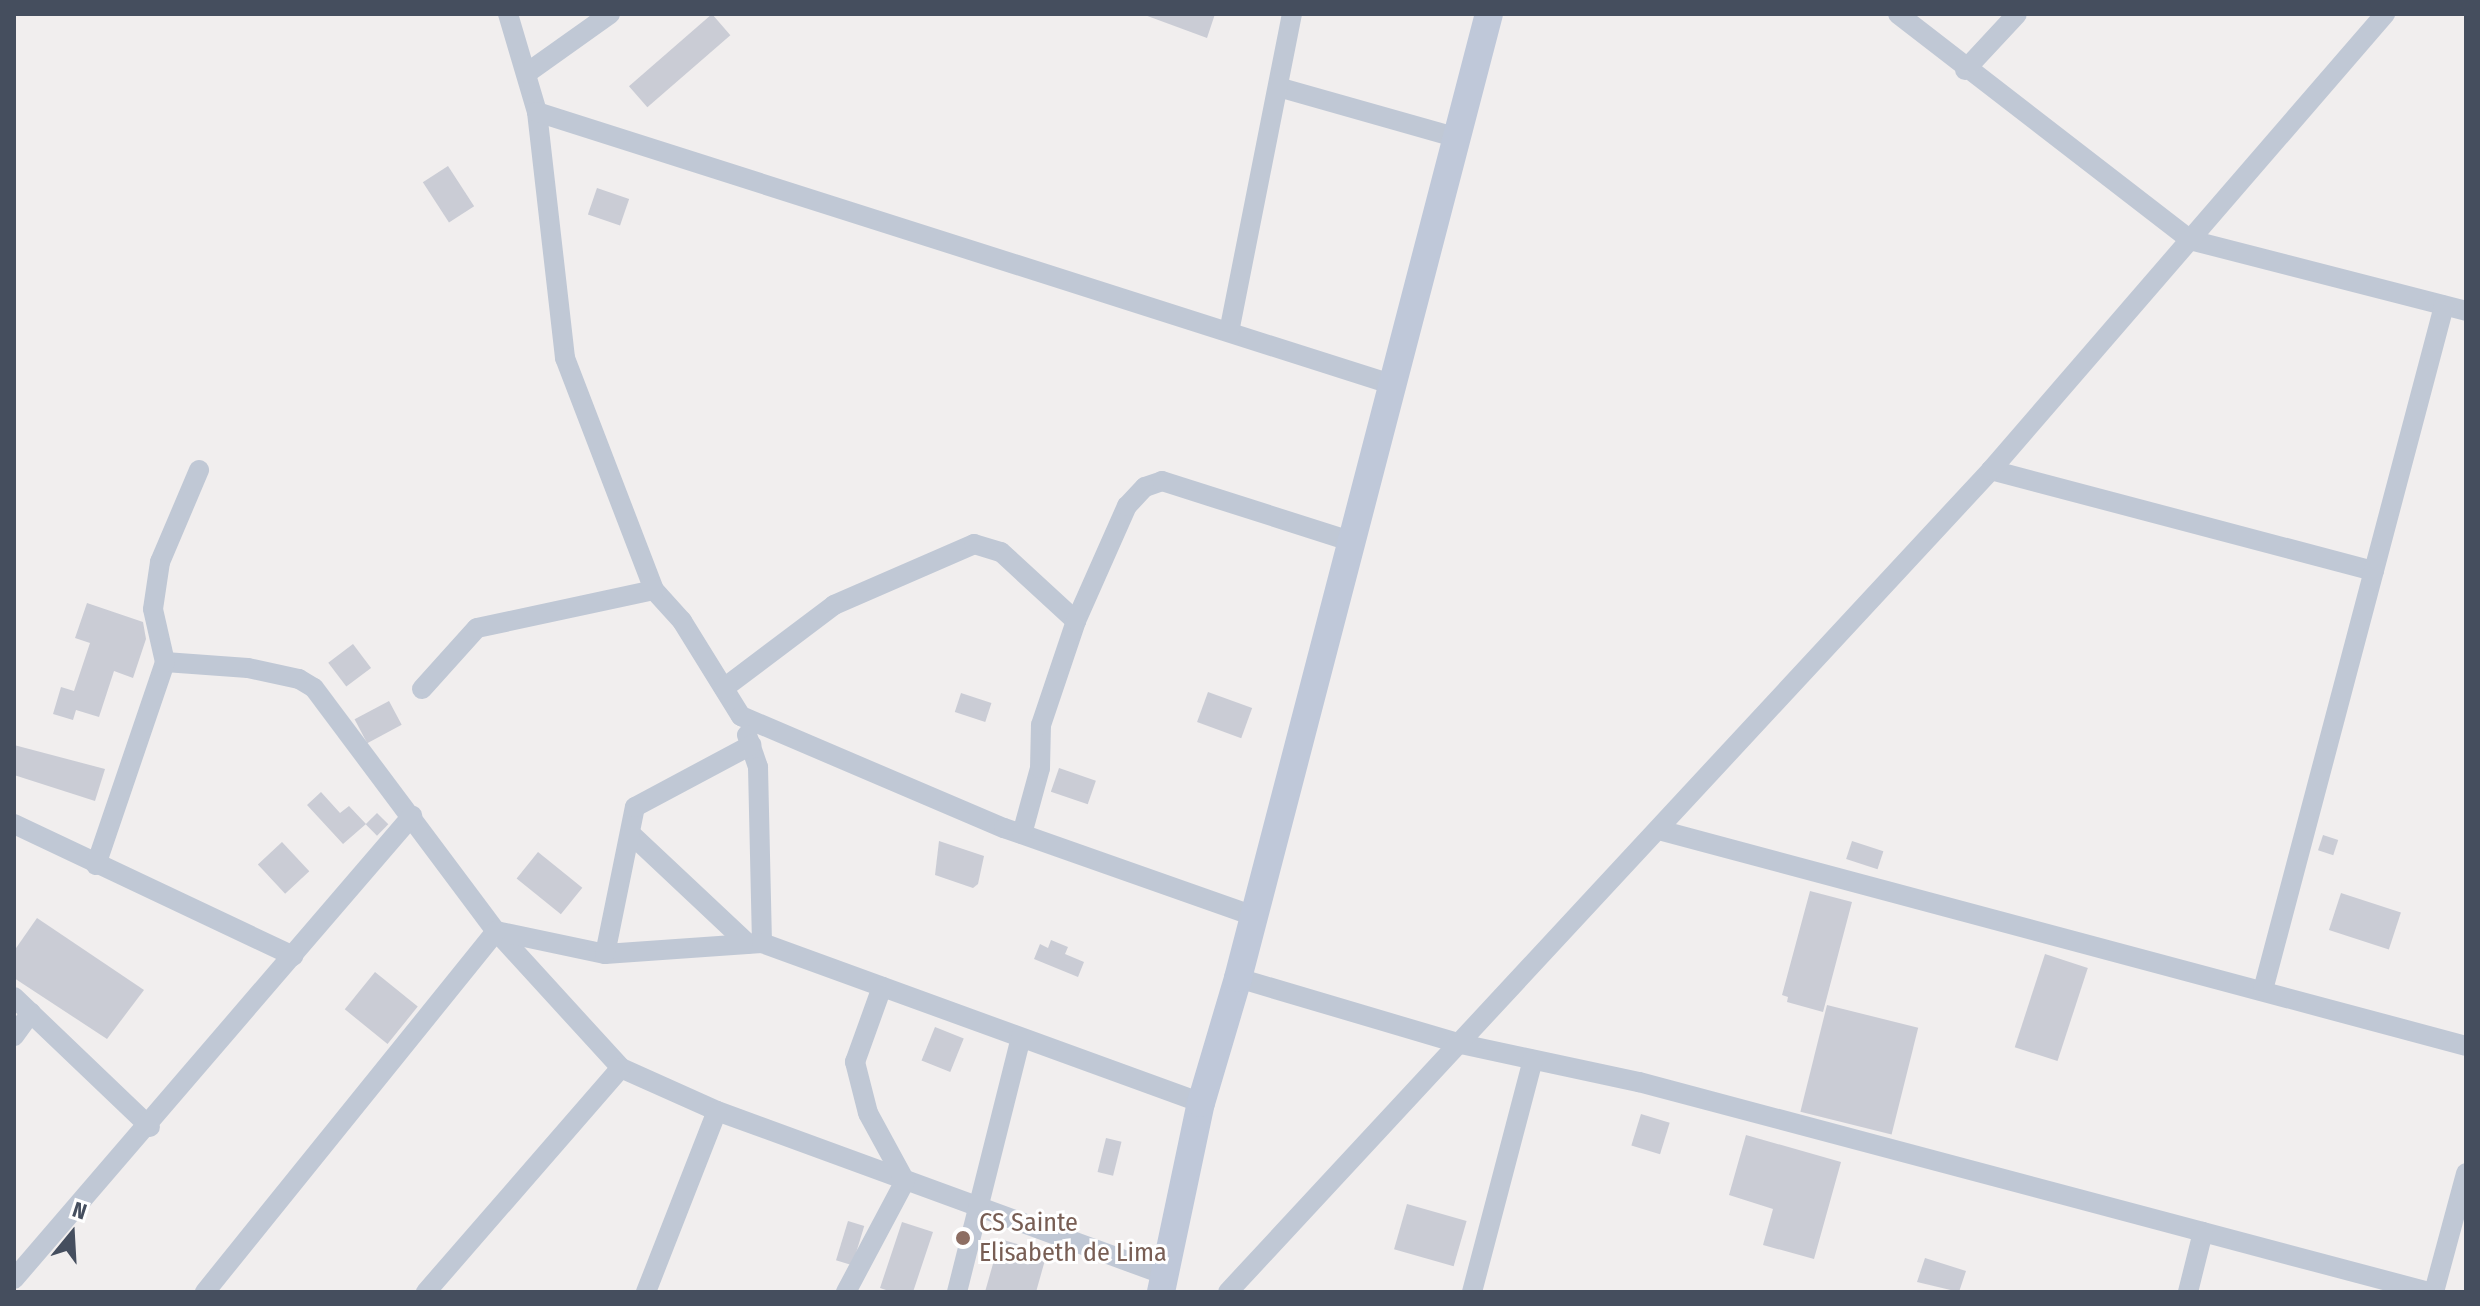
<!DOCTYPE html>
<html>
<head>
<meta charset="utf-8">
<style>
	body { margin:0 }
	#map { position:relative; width:2480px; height:1306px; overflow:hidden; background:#f1eeee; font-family:"Fira Sans Condensed",sans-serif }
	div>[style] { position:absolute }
	.building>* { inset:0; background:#caccd5; transform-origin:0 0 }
	.street>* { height:20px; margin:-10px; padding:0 10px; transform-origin:10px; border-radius:10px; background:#c0c8d5 }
	.secondary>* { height:28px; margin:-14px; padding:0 14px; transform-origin:14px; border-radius:14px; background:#bfc8d9 }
	.dots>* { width:22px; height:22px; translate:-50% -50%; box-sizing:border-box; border:4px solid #fff; border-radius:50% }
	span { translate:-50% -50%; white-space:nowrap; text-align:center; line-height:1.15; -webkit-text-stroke:6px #fff; paint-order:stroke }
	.education-label { font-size:26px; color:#785e54 }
	.left { translate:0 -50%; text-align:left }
	.frame { position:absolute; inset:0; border:16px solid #454e5e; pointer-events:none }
	.north { position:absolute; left:32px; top:1194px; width:80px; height:80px; -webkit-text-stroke:6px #fff; paint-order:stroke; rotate:18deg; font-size:22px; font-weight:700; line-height:32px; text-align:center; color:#454e5e }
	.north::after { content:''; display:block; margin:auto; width:28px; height:36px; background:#454e5e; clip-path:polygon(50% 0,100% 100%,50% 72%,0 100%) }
</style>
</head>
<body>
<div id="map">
	<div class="building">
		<div style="left:712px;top:14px;width:28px;height:110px;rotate:49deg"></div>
		<div style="clip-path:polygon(1142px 14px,1215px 14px,1207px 38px)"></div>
		<div style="left:448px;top:166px;width:48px;height:30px;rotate:57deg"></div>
		<div style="left:597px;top:188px;width:34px;height:28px;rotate:19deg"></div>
		<div style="clip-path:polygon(87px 603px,143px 622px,146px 639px,133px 678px,114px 671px,99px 717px,76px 710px,73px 720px,53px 714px,61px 687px,74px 691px,90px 643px,75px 638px)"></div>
		<div style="left:353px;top:644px;width:30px;height:31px;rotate:53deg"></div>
		<div style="left:1208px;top:692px;width:47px;height:32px;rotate:20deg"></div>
		<div style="left:961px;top:693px;width:32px;height:20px;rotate:18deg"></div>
		<div style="left:389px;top:701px;width:27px;height:39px;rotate:62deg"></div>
		<div style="clip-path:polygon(14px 745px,105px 769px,95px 801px,14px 775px)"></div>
		<div style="left:1059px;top:768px;width:39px;height:25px;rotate:19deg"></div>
		<div style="clip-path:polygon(321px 792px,340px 813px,349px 806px,366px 824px,343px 844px,307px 805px)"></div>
		<div style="left:377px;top:813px;width:16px;height:16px;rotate:45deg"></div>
		<div style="left:2323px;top:835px;width:16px;height:16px;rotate:18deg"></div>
		<div style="clip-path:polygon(939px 841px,984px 856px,978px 884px,973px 888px,935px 875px)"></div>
		<div style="left:1852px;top:841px;width:33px;height:19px;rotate:18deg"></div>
		<div style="left:282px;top:842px;width:40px;height:33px;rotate:47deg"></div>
		<div style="left:538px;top:852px;width:57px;height:34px;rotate:39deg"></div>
		<div style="clip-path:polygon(1810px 891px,1852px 902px,1823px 1012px,1787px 1002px,1788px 997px,1782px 995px)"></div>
		<div style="left:2341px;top:893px;width:63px;height:39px;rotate:18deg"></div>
		<div style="clip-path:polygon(37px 918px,144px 990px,107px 1039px,14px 978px,14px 951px)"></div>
		<div style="clip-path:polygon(1051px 940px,1068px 947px,1065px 954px,1084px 962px,1078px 977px,1034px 959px,1040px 944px,1048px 948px)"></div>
		<div style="left:2045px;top:954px;width:45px;height:98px;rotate:18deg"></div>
		<div style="left:375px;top:972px;width:55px;height:48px;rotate:39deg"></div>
		<div style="left:1827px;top:1005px;width:94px;height:110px;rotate:14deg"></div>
		<div style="left:935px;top:1027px;width:31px;height:36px;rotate:22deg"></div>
		<div style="left:1641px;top:1114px;width:30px;height:33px;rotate:17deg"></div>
		<div style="clip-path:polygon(1746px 1135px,1841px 1162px,1814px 1259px,1763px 1245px,1773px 1209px,1729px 1195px)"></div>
		<div style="left:1106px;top:1138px;width:16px;height:35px;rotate:14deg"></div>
		<div style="left:1407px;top:1204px;width:62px;height:47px;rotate:16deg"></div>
		<div style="left:848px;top:1221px;width:17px;height:41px;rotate:17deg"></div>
		<div style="clip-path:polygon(902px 1222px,933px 1232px,913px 1292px,892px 1292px,880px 1288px)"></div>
		<div style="clip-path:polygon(1000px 1239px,1047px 1253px,1036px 1292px,985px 1292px)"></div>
		<div style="clip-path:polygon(1925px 1258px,1966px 1271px,1959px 1292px,1917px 1282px)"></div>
	</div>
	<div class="street">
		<div style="left:508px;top:14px;width:102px;rotate:73.5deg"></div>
		<div style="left:537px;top:112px;width:248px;rotate:83.5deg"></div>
		<div style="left:565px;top:358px;width:248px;rotate:69deg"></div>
		<div style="left:654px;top:590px;width:42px;rotate:47.9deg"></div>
		<div style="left:682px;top:621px;width:112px;rotate:58.2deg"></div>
		<div style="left:741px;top:716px;width:286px;rotate:23.1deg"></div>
		<div style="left:1004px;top:828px;width:265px;rotate:19.4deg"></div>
		<div style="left:1898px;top:14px;width:369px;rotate:37.7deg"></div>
		<div style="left:2190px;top:240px;width:285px;rotate:14.4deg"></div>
		<div style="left:1965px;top:70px;width:76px;rotate:-47.1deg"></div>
		<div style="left:527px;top:73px;width:102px;rotate:-35.4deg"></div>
		<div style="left:1278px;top:87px;width:184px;rotate:15.8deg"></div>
		<div style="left:537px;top:112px;width:899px;rotate:17.67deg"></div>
		<div style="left:1229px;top:332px;width:324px;rotate:-78.8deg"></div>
		<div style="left:1991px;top:470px;width:396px;rotate:14.8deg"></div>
		<div style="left:165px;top:662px;width:83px;rotate:4.1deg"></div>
		<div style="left:248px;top:668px;width:52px;rotate:12.2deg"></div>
		<div style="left:299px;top:679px;width:17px;rotate:31deg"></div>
		<div style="left:314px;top:688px;width:304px;rotate:53.2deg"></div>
		<div style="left:496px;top:931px;width:185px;rotate:47.6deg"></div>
		<div style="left:621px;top:1068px;width:105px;rotate:24.1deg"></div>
		<div style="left:717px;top:1111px;width:477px;rotate:20.1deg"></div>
		<div style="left:724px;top:688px;width:138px;rotate:-37deg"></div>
		<div style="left:834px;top:605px;width:153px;rotate:-23.5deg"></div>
		<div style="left:974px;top:544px;width:28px;rotate:17deg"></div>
		<div style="left:1001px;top:552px;width:102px;rotate:42.6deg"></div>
		<div style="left:422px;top:689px;width:82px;rotate:-48deg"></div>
		<div style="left:477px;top:628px;width:181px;rotate:-12.1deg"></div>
		<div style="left:747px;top:735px;width:34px;rotate:71deg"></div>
		<div style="left:758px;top:767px;width:176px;rotate:88.7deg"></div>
		<div style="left:14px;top:824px;width:309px;rotate:25.3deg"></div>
		<div style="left:1659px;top:830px;width:835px;rotate:14.98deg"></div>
		<div style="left:1022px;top:834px;width:68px;rotate:-74.7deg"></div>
		<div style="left:1040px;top:768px;width:43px;rotate:-88.7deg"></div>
		<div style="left:1041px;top:725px;width:110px;rotate:-71.4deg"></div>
		<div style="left:1076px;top:621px;width:126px;rotate:-66.1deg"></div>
		<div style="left:1127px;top:506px;width:26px;rotate:-47deg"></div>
		<div style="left:1145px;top:487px;width:18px;rotate:-19deg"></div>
		<div style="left:1162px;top:481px;width:201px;rotate:17.7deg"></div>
		<div style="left:632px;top:835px;width:159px;rotate:43.2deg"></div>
		<div style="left:96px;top:865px;width:214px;rotate:-71.2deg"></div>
		<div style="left:165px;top:662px;width:54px;rotate:-102.8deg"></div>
		<div style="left:153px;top:609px;width:48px;rotate:-81.5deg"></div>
		<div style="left:160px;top:562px;width:100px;rotate:-67deg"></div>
		<div style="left:496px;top:931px;width:111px;rotate:11.9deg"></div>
		<div style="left:605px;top:954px;width:157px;rotate:-4deg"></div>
		<div style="left:762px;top:943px;width:467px;rotate:20deg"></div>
		<div style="left:605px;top:954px;width:150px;rotate:-78.5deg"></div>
		<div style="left:635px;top:807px;width:132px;rotate:-28.1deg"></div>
		<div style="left:1238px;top:978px;width:233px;rotate:16.5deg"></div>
		<div style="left:1461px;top:1044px;width:182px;rotate:12.1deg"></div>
		<div style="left:1639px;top:1082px;width:817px;rotate:14.89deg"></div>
		<div style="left:2263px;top:990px;width:708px;rotate:-75.18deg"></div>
		<div style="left:14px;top:997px;width:188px;rotate:43.7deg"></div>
		<div style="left:14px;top:1036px;width:29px;rotate:-54deg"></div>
		<div style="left:14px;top:1279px;width:611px;rotate:-49.32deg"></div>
		<div style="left:205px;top:1292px;width:464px;rotate:-51.1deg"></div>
		<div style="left:426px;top:1292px;width:297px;rotate:-49deg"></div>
		<div style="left:646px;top:1292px;width:194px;rotate:-68.6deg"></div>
		<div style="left:846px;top:1292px;width:126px;rotate:-62deg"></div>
		<div style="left:905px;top:1181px;width:77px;rotate:-118.6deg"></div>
		<div style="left:868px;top:1113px;width:53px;rotate:-104.3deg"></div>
		<div style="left:855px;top:1062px;width:80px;rotate:-70.2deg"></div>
		<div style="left:957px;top:1292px;width:262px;rotate:-75.9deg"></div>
		<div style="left:1228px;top:1292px;width:1122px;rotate:-47.13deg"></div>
		<div style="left:1991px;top:470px;width:603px;rotate:-49.17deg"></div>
		<div style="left:1472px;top:1292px;width:240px;rotate:-75.3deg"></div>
		<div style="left:2188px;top:1292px;width:62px;rotate:-76deg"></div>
		<div style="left:2434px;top:1292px;width:123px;rotate:-74.9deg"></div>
	</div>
	<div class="secondary">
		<div style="left:1161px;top:1292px;width:193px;rotate:-78.1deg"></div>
		<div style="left:1201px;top:1103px;width:130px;rotate:-73.5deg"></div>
		<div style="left:1238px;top:978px;width:996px;rotate:-75.41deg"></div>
	</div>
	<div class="dots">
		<div style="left:963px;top:1238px;background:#8d6e63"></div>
	</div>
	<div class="education-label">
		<span class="left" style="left:979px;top:1238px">CS Sainte<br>Elisabeth de Lima</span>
	</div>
	<div class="frame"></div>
	<div class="north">N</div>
</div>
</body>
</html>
